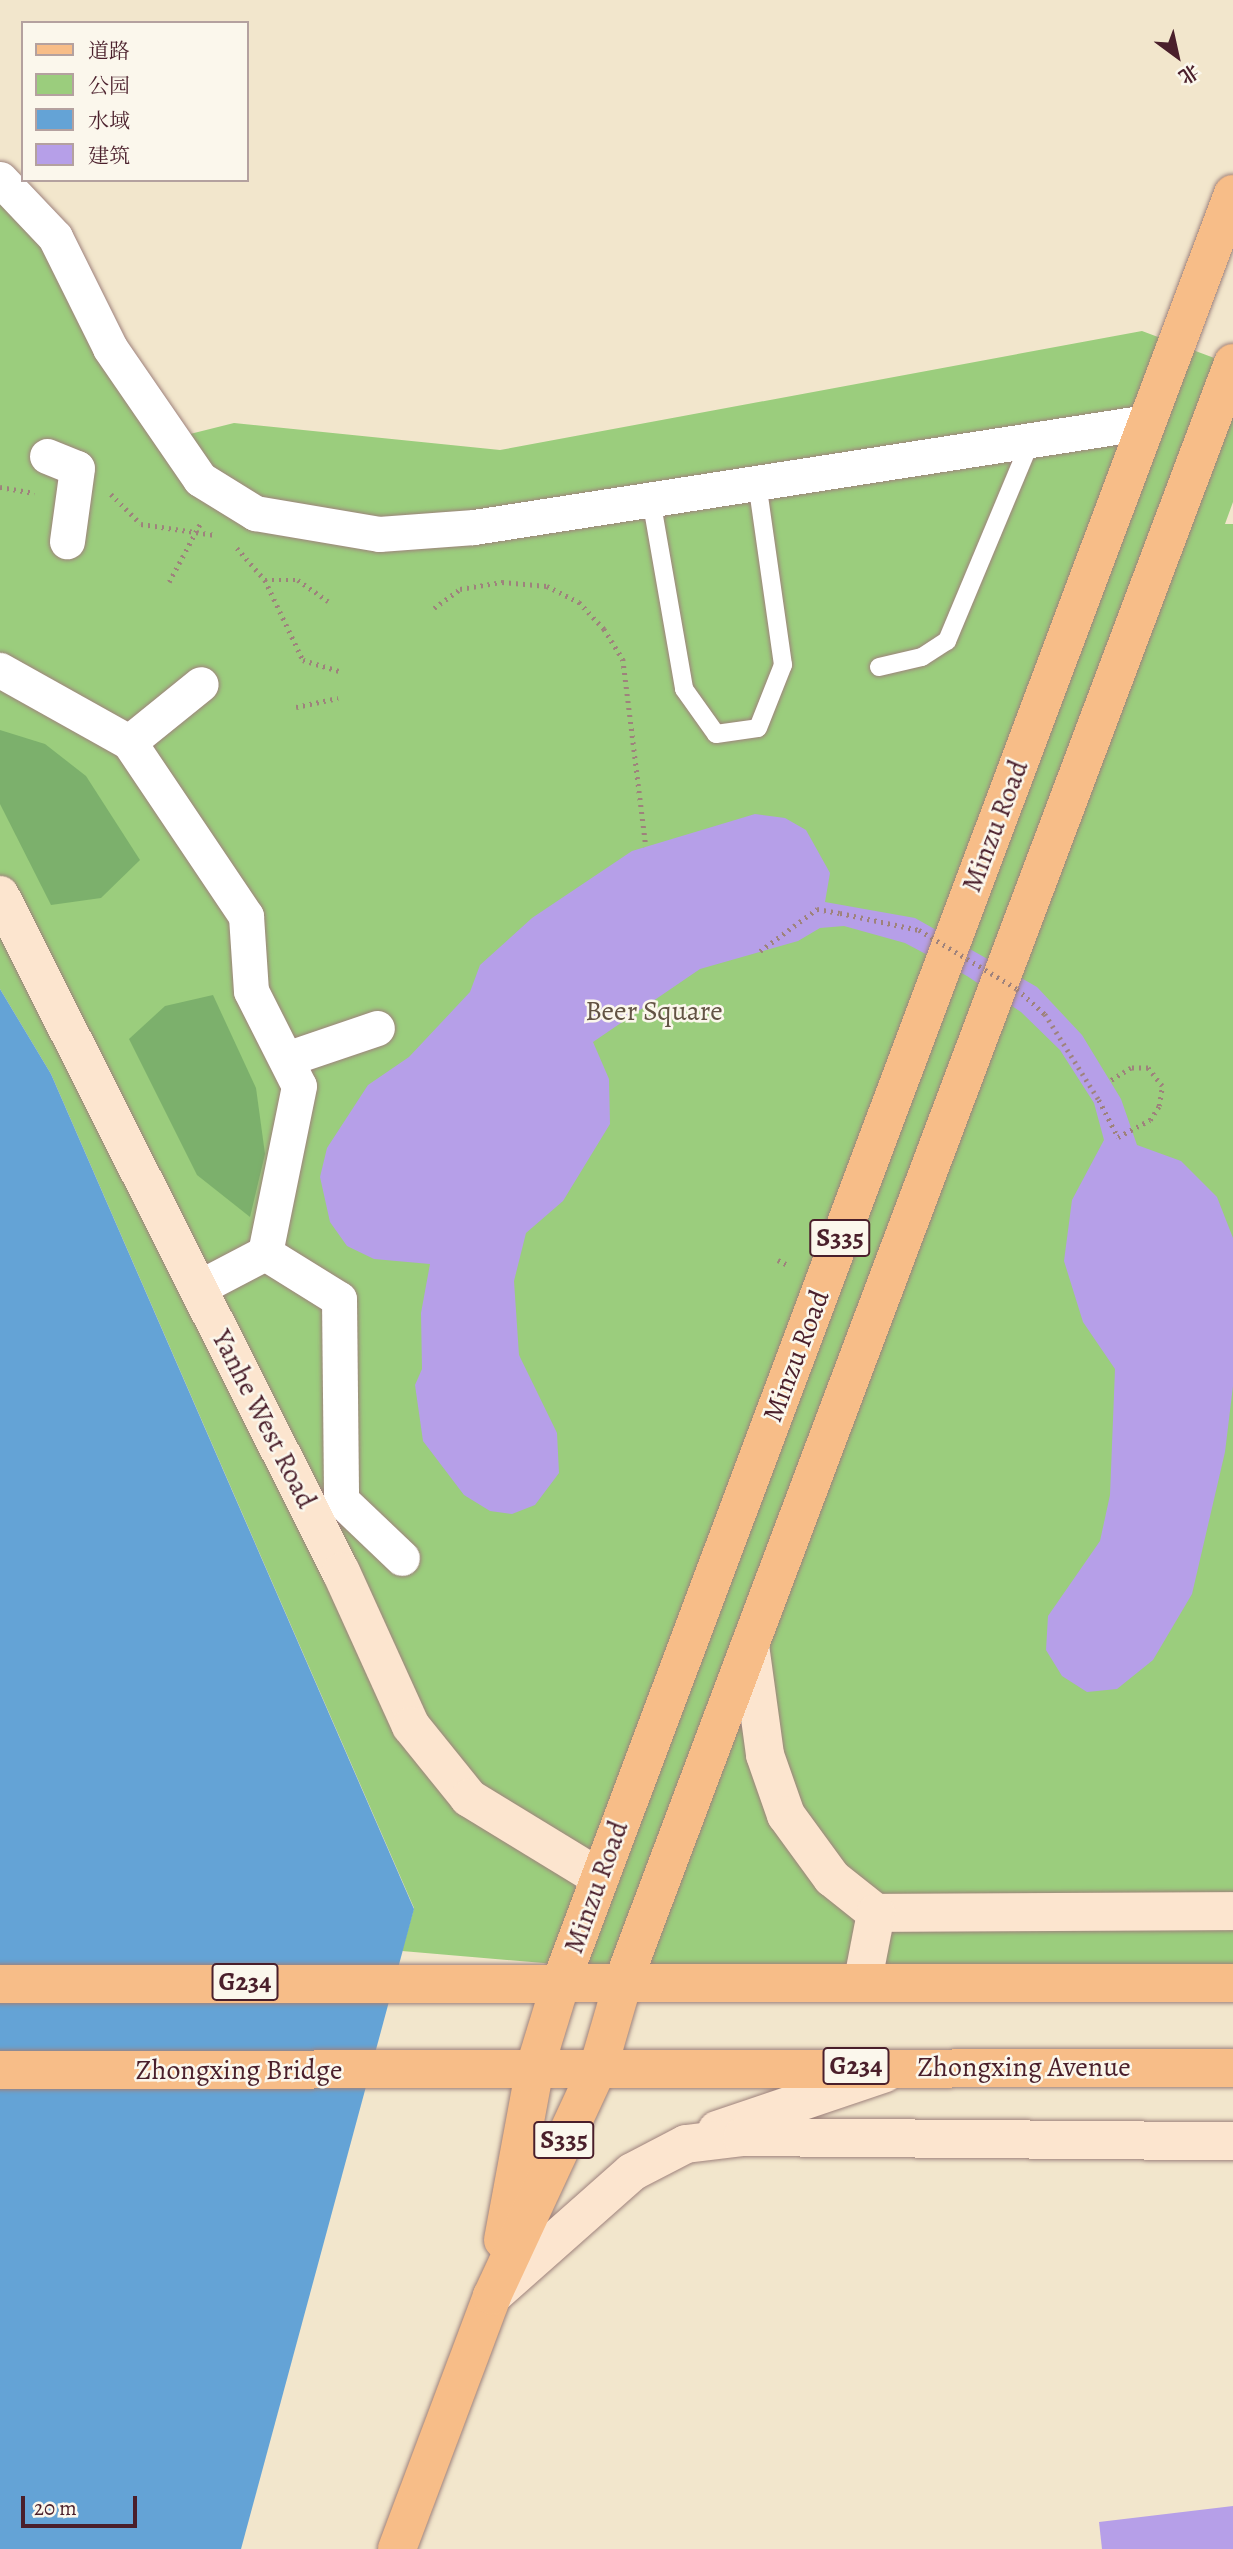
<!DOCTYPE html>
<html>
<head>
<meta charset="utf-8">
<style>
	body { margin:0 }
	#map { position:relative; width:1233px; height:2549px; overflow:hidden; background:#f2e6cc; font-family:Alegreya,"Noto Serif SC",serif }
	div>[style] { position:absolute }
	.green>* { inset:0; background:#9bcd7d }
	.forest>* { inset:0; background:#7cb06c }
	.water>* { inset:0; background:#64a3d6 }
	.building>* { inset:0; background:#b69fe8 }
	.path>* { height:4.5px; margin-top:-2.25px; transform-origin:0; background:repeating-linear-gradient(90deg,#9e827c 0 2px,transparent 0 7px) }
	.roads { filter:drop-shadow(0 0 2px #9e827c) drop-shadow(0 0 2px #9e827c) }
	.lane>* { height:18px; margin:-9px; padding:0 9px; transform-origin:9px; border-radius:9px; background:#fff }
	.street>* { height:35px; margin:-17.5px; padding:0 17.5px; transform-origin:17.5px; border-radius:17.5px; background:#fff }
	.secondary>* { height:38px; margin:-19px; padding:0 19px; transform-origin:19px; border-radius:19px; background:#fce5cf }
	.primary>* { height:38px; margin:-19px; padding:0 19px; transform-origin:19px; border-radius:19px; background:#f7bd88 }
	.highway>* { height:38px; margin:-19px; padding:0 19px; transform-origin:19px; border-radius:19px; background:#f7bd88 }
	.path-bridge>* { height:4.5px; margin-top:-2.25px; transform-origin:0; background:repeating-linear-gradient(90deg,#9e827c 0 2px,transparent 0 7px) }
	span { translate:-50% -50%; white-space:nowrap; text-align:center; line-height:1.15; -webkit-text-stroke:5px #fbf7ec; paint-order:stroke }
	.shield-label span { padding:2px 5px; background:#fbf7ec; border:2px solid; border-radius:5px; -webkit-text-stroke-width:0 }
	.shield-label { font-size:26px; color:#4a1f2b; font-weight:700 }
	.street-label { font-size:28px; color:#4a1f2b }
	.park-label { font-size:28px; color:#625344 }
	.legend { position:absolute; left:21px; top:21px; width:228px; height:161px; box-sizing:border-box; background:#fbf7ec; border:2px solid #b4a19f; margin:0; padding:9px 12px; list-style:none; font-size:21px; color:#4a1f2b }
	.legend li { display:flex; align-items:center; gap:14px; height:35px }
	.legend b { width:35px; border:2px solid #b4a19f }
	.north { position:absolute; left:1142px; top:21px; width:70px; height:70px; -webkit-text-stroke:5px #fbf7ec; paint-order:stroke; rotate:147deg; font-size:19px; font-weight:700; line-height:28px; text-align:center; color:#4a1f2b }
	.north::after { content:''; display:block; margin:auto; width:24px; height:32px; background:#4a1f2b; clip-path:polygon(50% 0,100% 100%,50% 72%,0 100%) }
	.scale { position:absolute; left:21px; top:2496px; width:116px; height:32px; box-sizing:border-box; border:4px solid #4a1f2b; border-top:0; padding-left:9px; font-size:21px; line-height:24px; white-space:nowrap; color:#4a1f2b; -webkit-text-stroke:5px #fbf7ec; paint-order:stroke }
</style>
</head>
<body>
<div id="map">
	<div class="green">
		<div style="clip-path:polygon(0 179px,182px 436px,234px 423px,500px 450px,1142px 331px,1233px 365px,1233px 502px,1225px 524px,1233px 524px,1233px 1983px,744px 1980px,402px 1951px,414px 1908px,51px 1074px,0 989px)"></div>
	</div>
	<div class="forest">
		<div style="clip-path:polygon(0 730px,45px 744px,86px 776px,140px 860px,101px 898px,51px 905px,0 804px)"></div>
		<div style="clip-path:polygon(213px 995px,256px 1088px,265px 1154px,250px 1217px,197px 1175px,129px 1039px,165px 1006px)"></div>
	</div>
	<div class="water">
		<div style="clip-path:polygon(0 989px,51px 1074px,414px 1909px,241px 2549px,0 2549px)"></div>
	</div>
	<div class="building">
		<div style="clip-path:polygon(755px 814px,785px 818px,806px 830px,830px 873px,825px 902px,915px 918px,1037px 987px,1082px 1035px,1121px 1099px,1137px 1145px,1181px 1161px,1217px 1197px,1233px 1238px,1233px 1386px,1225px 1452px,1192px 1594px,1153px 1660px,1117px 1689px,1087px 1692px,1062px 1676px,1046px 1650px,1048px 1616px,1100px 1541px,1110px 1495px,1115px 1369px,1083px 1322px,1064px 1261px,1072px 1200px,1104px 1140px,1094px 1103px,1060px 1050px,1021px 1012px,967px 976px,905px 943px,844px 926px,820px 928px,798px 941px,700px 969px,593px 1042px,609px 1079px,610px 1124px,563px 1201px,526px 1233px,514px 1281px,519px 1355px,557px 1433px,559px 1473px,535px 1505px,512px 1514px,490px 1511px,464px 1495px,423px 1441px,415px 1385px,422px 1369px,421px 1313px,430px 1264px,374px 1259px,347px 1246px,330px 1222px,320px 1177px,327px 1148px,368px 1085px,409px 1057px,470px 992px,480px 965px,532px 918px,632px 851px)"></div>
		<div style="clip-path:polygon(1233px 2506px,1233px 2549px,1102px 2549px,1099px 2522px)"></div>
	</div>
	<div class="path">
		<div style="left:0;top:487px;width:35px;rotate:10deg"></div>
		<div style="left:111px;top:494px;width:42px;rotate:45deg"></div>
		<div style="left:141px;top:524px;width:75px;rotate:8.5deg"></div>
		<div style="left:237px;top:548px;width:43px;rotate:48.8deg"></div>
		<div style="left:265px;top:580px;width:89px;rotate:64.6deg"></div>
		<div style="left:303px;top:660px;width:39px;rotate:17deg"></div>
		<div style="left:265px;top:580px;width:33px"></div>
		<div style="left:298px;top:580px;width:37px;rotate:35deg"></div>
		<div style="left:169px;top:582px;width:68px;rotate:-61.9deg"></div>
		<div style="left:434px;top:608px;width:32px;rotate:-36deg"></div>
		<div style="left:460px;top:589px;width:43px;rotate:-9.5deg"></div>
		<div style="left:502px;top:582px;width:45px;rotate:5.1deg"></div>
		<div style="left:547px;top:586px;width:36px;rotate:27deg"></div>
		<div style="left:579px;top:602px;width:37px;rotate:47deg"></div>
		<div style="left:604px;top:629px;width:36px;rotate:58deg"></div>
		<div style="left:623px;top:659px;width:189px;rotate:83deg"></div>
		<div style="left:296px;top:707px;width:43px;rotate:-12.1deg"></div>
		<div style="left:760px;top:951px;width:71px;rotate:-36.4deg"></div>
		<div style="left:817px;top:909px;width:23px;rotate:10deg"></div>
		<div style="left:1099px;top:1100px;width:42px;rotate:62.8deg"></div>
		<div style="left:1118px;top:1137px;width:36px;rotate:-28deg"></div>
		<div style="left:1150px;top:1120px;width:17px;rotate:-57deg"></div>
		<div style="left:1159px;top:1106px;width:20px;rotate:-81deg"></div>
		<div style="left:1162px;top:1086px;width:23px;rotate:-128deg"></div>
		<div style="left:1148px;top:1068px;width:17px;rotate:180deg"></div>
		<div style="left:1131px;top:1068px;width:25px;rotate:148deg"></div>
		<div style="left:778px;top:1260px;width:11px;rotate:27deg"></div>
	</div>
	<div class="roads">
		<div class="lane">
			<div style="left:651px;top:499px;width:193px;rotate:80.1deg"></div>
			<div style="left:684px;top:689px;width:55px;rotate:54.6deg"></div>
			<div style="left:716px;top:734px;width:42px;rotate:-8.1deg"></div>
			<div style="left:758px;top:728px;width:68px;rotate:-68.4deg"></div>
			<div style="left:783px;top:665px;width:184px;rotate:-98.1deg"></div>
			<div style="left:879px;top:667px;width:44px;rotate:-13.1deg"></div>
			<div style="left:922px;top:657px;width:30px;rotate:-33deg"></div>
			<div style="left:947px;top:641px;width:218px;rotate:-67.3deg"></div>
		</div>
		<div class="street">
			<div style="left:0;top:179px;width:80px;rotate:46.5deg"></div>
			<div style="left:55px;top:237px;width:124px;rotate:63.6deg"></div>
			<div style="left:110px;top:348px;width:159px;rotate:55.5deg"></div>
			<div style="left:200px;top:479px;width:65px;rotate:31.7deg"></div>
			<div style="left:255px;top:513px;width:126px;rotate:9.6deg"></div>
			<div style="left:379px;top:534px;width:95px;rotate:-4.2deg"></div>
			<div style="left:474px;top:527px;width:681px;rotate:-8.87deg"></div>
			<div style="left:47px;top:456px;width:32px;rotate:22deg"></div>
			<div style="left:77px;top:468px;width:74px;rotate:97.8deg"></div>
			<div style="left:0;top:670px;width:148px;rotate:29.2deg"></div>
			<div style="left:129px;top:742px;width:210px;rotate:56.1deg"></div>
			<div style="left:246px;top:916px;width:75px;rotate:86.2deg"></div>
			<div style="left:251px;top:991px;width:106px;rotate:63.2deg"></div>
			<div style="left:299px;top:1086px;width:170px;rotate:101.5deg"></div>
			<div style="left:265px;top:1253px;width:87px;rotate:31.9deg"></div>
			<div style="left:339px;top:1299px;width:201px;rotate:89.4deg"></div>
			<div style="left:341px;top:1500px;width:84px;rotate:43.6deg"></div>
			<div style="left:129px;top:742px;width:92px;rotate:-38.9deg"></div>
			<div style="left:286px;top:1059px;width:96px;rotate:-18.8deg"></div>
			<div style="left:198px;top:1288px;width:76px;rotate:-27.6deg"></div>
		</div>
		<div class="secondary">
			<div style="left:0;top:895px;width:758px;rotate:63.27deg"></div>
			<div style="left:341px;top:1572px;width:169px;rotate:65.6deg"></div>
			<div style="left:411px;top:1726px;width:92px;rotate:51.1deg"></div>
			<div style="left:469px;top:1798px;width:153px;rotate:31.4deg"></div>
			<div style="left:750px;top:1645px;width:111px;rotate:82.2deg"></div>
			<div style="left:765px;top:1755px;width:64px;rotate:70.7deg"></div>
			<div style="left:786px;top:1815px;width:78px;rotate:53.9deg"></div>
			<div style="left:832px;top:1878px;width:56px;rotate:38.5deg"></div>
			<div style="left:876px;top:1913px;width:357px;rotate:-0.3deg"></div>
			<div style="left:863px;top:1980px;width:68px;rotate:-79deg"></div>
			<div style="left:717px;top:2130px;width:177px;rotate:-18.7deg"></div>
			<div style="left:492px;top:2296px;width:187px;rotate:-41.5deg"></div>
			<div style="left:632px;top:2172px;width:61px;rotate:-27.4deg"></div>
			<div style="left:686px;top:2144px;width:56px;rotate:-7.1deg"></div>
			<div style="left:742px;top:2137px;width:491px;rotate:0.5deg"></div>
		</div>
		<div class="primary">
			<div style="left:503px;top:2240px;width:176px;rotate:-79.5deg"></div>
			<div style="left:535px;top:2067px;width:92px;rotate:-72.9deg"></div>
			<div style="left:562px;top:1979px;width:1907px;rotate:-69.4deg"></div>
			<div style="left:397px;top:2549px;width:270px;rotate:-69.4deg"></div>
			<div style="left:492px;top:2296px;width:255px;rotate:-65.1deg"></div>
			<div style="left:599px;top:2065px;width:90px;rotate:-73.8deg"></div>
			<div style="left:624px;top:1979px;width:1727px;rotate:-69.35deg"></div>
		</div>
		<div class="highway">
			<div style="left:0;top:1984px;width:1233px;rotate:-0.05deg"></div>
			<div style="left:0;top:2070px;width:1233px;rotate:-0.09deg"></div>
		</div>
	</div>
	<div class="path-bridge">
		<div style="left:840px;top:913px;width:81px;rotate:12.1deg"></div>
		<div style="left:919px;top:930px;width:114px;rotate:31deg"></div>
		<div style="left:1017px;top:989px;width:38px;rotate:42deg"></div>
		<div style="left:1045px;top:1014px;width:102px;rotate:57.9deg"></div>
	</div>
	<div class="shield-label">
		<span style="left:840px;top:1238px">S335</span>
		<span style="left:245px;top:1982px">G234</span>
		<span style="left:856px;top:2066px">G234</span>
		<span style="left:564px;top:2140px">S335</span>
	</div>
	<div class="street-label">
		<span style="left:995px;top:826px;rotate:-69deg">Minzu Road</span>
		<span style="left:796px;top:1356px;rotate:-69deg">Minzu Road</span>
		<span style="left:264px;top:1419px;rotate:63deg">Yanhe West Road</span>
		<span style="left:596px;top:1887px;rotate:-70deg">Minzu Road</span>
		<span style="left:1024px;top:2067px">Zhongxing Avenue</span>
		<span style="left:239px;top:2070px">Zhongxing Bridge</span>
	</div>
	<div class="park-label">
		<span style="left:654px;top:1011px">Beer Square</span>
	</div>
	<ul class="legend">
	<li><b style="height:9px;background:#f7bd88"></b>道路</li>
	<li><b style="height:19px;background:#9bcd7d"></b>公园</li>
	<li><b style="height:19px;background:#64a3d6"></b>水域</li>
	<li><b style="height:19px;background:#b69fe8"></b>建筑</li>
	</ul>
	<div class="north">北</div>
	<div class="scale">20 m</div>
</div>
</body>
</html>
